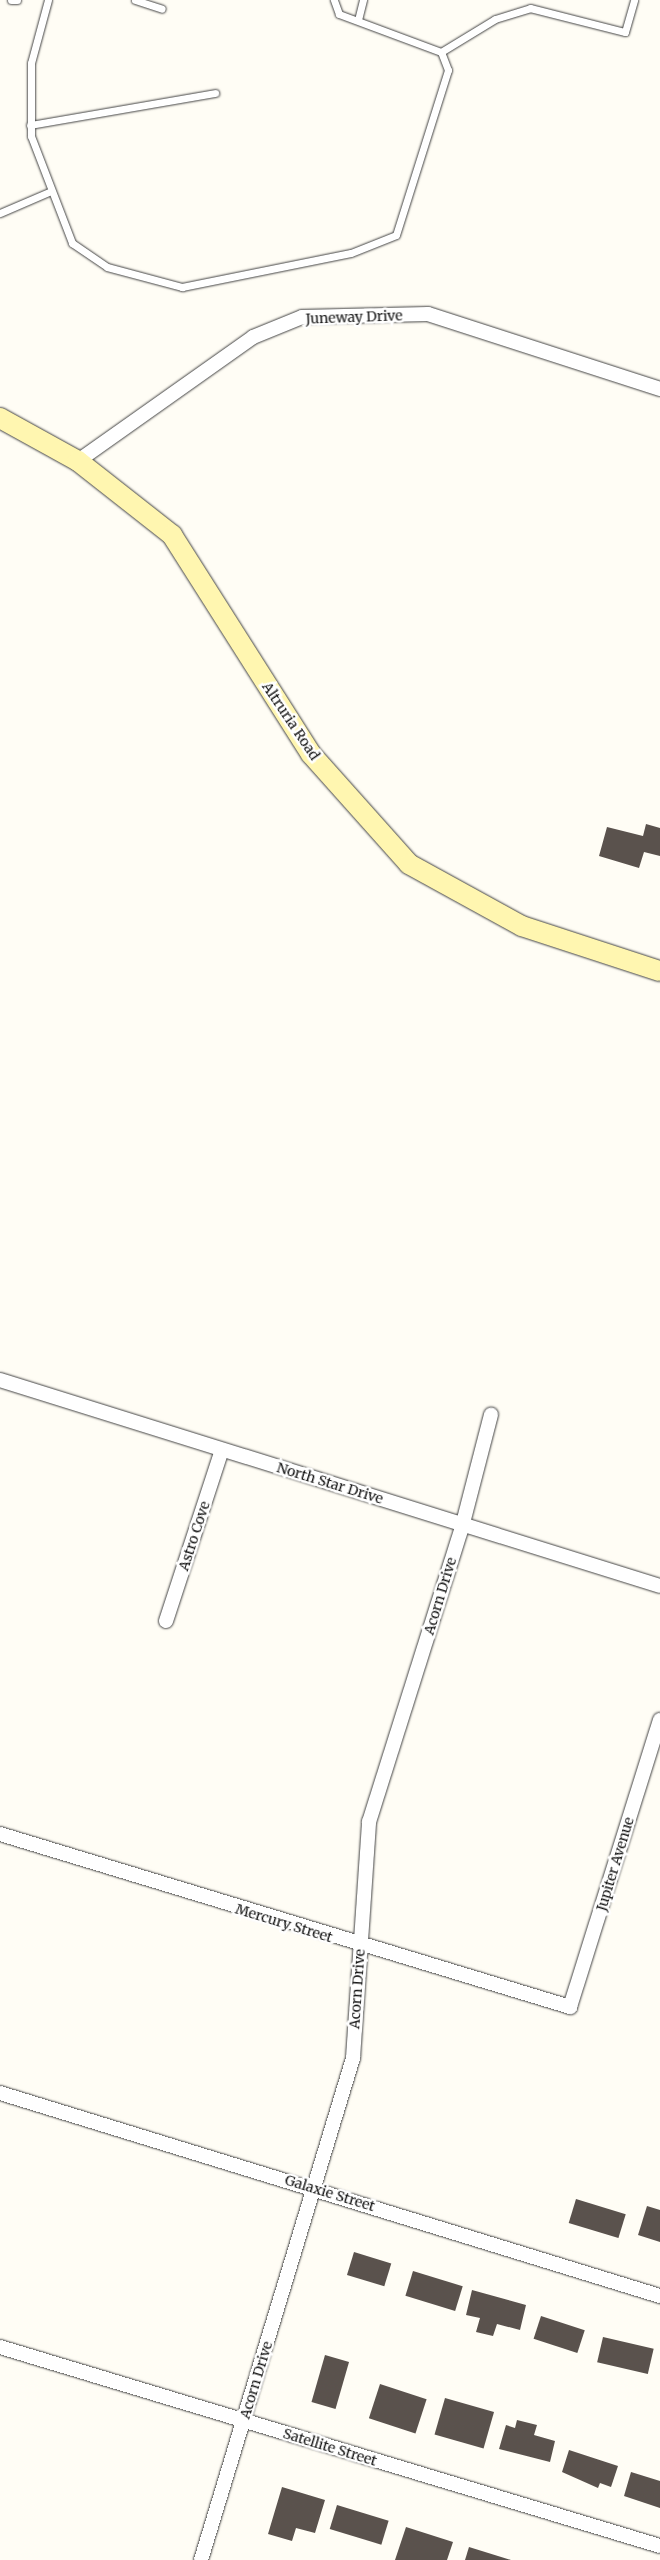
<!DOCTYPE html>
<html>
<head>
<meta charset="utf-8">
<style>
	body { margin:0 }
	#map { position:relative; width:660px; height:2560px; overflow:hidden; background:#fffdf5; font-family:Merriweather,serif }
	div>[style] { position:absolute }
	.building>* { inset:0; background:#5a524d; transform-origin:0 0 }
	.roads { filter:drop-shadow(0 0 1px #444) drop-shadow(0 0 1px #444) }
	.lane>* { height:7px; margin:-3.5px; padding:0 3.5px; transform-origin:3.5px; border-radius:3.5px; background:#fff }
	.street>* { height:14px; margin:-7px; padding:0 7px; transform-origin:7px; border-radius:7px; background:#fff }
	.secondary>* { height:20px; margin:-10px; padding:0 10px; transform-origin:10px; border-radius:10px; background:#fff6b0 }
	span { translate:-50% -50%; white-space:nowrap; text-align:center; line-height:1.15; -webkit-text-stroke:5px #fff; paint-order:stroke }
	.street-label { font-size:14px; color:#111 }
</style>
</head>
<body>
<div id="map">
	<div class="building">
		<div style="clip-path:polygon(646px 824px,660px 828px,660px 856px,644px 852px,639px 868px,599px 856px,607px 827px,643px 836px)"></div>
		<div style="left:576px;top:2199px;width:52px;height:25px;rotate:17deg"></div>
		<div style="clip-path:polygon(647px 2206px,660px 2210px,660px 2242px,638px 2235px)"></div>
		<div style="left:354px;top:2252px;width:39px;height:24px;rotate:17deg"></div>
		<div style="left:413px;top:2271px;width:52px;height:26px;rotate:17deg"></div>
		<div style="clip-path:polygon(472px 2290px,526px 2305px,520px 2330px,497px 2324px,493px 2336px,476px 2332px,480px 2318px,466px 2315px)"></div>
		<div style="left:541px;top:2316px;width:46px;height:24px;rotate:18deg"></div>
		<div style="left:603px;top:2337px;width:52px;height:26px;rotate:13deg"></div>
		<div style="left:325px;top:2355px;width:25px;height:49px;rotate:16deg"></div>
		<div style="left:380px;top:2384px;width:49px;height:36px;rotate:18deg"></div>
		<div style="left:445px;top:2398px;width:51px;height:38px;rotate:16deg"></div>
		<div style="clip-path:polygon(517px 2420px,537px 2425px,534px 2435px,555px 2441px,550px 2462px,499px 2449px,506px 2425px,515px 2428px)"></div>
		<div style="clip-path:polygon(569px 2450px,618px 2466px,611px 2487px,600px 2483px,598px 2488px,562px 2472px)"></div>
		<div style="clip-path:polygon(631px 2472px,660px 2481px,660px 2508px,624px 2496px)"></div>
		<div style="clip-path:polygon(282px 2487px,325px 2500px,315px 2533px,296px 2528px,292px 2541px,268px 2534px)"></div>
		<div style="left:337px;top:2505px;width:54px;height:25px;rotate:17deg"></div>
		<div style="clip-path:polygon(406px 2527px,453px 2542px,447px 2560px,395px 2560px)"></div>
		<div style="clip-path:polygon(469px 2547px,511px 2560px,465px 2560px)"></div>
	</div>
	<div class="roads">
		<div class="lane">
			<div style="left:11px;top:0;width:6px"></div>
			<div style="left:48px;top:0;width:65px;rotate:105.1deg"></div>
			<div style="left:31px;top:63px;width:73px;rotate:90deg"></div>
			<div style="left:31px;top:136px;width:115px;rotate:69deg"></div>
			<div style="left:72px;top:243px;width:42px;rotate:34.4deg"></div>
			<div style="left:107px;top:267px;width:78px;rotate:14.9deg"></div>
			<div style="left:182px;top:287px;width:172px;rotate:-11.4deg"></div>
			<div style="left:351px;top:253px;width:48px;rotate:-21.8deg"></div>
			<div style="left:396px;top:235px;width:173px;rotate:-72.5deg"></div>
			<div style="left:448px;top:70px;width:19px;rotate:-111deg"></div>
			<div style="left:441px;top:52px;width:109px;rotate:-159.6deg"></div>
			<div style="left:339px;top:14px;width:15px;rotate:-110deg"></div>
			<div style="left:135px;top:0;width:28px;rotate:18deg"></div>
			<div style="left:358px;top:20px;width:21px;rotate:-76deg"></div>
			<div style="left:441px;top:52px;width:63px;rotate:-31.4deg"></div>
			<div style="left:495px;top:19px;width:37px;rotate:-17deg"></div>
			<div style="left:530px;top:8px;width:98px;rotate:14.2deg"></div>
			<div style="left:625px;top:32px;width:33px;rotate:-74deg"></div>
			<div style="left:30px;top:125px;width:188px;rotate:-9.8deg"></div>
			<div style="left:0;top:213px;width:56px;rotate:-23.3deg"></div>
		</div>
		<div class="street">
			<div style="left:78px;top:461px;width:214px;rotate:-35.3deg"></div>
			<div style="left:253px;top:337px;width:53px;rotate:-22.2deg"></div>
			<div style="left:302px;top:317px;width:126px;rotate:-1.4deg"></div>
			<div style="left:428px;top:314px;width:244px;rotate:17.9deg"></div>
			<div style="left:0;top:1380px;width:691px;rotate:17.33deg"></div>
			<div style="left:166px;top:1621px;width:180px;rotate:-71.9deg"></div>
			<div style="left:0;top:1834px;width:596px;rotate:16.88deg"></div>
			<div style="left:570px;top:2007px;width:301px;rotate:-72.6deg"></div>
			<div style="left:0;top:2093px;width:691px;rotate:17.1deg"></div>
			<div style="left:0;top:2347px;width:689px;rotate:16.78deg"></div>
			<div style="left:201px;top:2560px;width:525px;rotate:-73.15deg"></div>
			<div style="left:353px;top:2058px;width:237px;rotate:-86.1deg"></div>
			<div style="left:369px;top:1822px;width:313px;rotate:-72.5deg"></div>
			<div style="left:463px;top:1523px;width:112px;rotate:-75.5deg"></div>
		</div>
		<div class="secondary">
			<div style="left:0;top:418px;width:89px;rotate:28.9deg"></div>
			<div style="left:78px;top:461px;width:120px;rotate:38.2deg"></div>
			<div style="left:172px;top:535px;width:259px;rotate:57.6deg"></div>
			<div style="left:311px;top:754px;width:147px;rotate:48.3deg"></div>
			<div style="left:409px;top:864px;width:129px;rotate:28.8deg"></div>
			<div style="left:522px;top:926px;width:145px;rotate:18.1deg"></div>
		</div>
	</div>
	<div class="street-label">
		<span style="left:354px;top:317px;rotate:-2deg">Juneway Drive</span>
		<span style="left:291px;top:721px;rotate:56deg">Altruria Road</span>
		<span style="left:330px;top:1483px;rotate:17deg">North Star Drive</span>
		<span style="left:194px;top:1536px;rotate:-72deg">Astro Cove</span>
		<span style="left:440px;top:1596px;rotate:-73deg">Acorn Drive</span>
		<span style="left:615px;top:1864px;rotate:-73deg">Jupiter Avenue</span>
		<span style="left:284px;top:1923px;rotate:17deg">Mercury Street</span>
		<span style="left:357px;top:1989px;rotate:-86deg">Acorn Drive</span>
		<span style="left:330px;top:2193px;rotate:17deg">Galaxie Street</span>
		<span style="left:256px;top:2380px;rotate:-73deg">Acorn Drive</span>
		<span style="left:330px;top:2447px;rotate:17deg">Satellite Street</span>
	</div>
</div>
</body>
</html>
